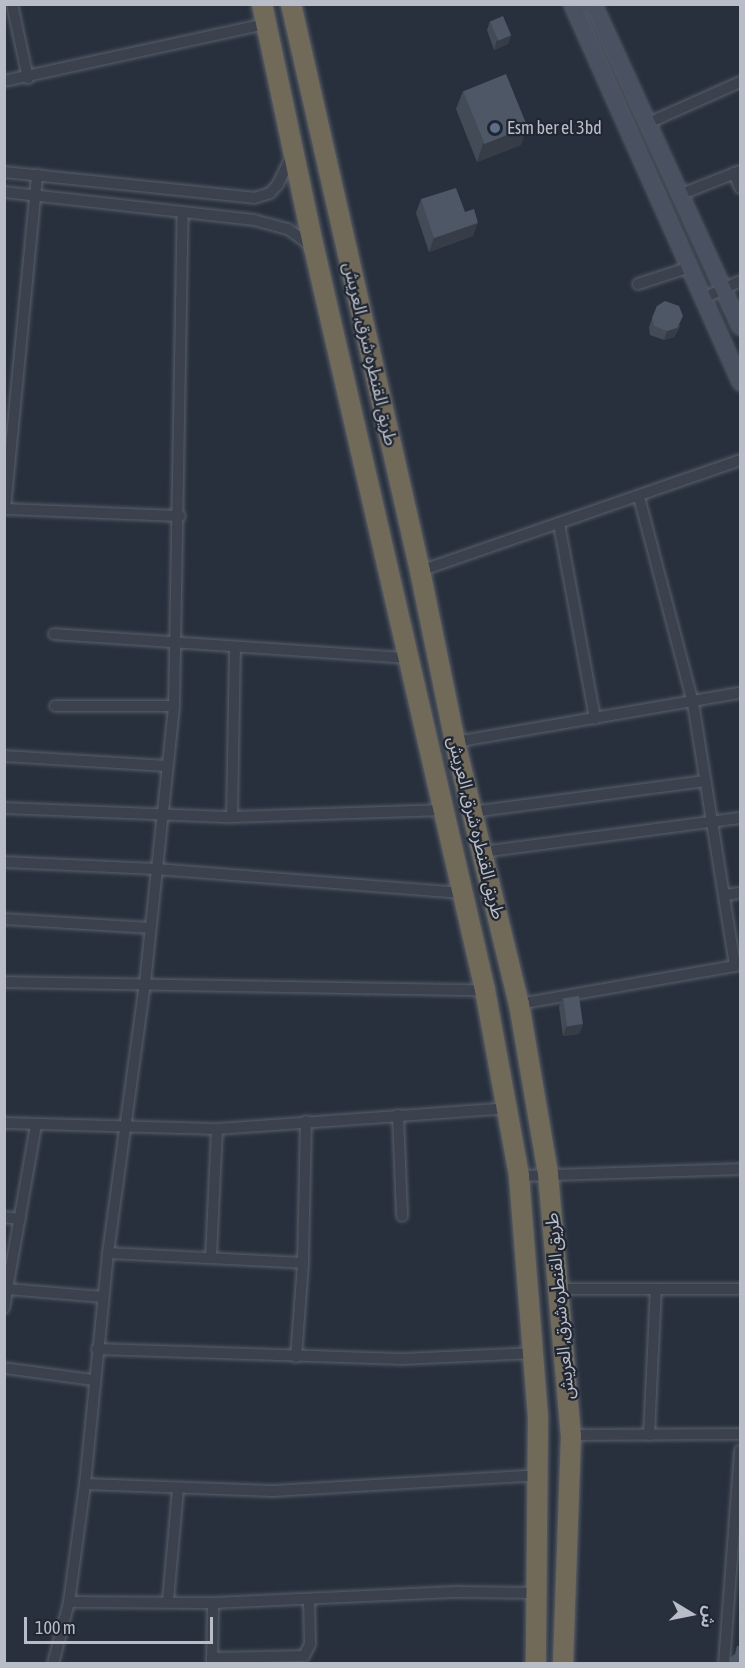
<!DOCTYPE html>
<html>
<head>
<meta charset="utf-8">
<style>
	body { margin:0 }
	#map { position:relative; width:745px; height:1668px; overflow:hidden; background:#28303d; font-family:"Asap Condensed","Noto Sans Arabic",sans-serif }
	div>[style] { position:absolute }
	.roads { filter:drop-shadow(0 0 2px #59606b) drop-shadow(0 0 2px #59606b) }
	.street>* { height:10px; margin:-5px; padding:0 5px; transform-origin:5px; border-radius:5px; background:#3b424d }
	.secondary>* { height:15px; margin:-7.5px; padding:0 7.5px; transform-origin:7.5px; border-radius:7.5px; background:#4a5160 }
	.highway>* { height:20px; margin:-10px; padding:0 10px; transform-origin:10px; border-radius:10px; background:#726a59 }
	.wall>* { inset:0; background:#434b57 }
	.shaded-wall>* { inset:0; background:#373d47 }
	.building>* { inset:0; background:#4e5765; transform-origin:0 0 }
	.dots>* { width:16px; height:16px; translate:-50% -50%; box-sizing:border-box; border:3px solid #202732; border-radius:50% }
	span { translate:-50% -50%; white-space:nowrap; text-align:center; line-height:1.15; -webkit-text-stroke:4.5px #202732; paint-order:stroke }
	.poi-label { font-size:18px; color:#b8bdc8 }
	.left { translate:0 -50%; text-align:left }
	.street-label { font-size:18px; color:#b8bdc8 }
	.frame { position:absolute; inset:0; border:6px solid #b8bdc8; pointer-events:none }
	.north { position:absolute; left:661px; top:1584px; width:60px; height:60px; -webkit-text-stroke:4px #202732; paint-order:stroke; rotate:100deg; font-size:16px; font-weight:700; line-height:24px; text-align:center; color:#b8bdc8 }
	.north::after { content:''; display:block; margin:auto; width:21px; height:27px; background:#b8bdc8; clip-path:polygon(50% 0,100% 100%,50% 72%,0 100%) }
	.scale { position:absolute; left:24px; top:1617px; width:189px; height:27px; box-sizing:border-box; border:3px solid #b8bdc8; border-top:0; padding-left:8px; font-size:18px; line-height:21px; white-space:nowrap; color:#b8bdc8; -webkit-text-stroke:4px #202732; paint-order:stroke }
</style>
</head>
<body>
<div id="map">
	<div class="roads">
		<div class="street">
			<div style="left:12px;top:4px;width:76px;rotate:77.8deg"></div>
			<div style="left:4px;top:81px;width:268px;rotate:-12.3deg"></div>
			<div style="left:646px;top:124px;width:103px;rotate:-24.1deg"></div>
			<div style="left:4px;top:172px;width:251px;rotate:5.9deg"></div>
			<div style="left:254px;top:198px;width:17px;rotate:-17deg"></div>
			<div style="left:270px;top:193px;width:12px;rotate:-48deg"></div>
			<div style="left:278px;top:184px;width:30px;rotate:-64deg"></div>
			<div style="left:734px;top:173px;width:16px;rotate:68deg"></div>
			<div style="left:4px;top:192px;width:252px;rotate:6.4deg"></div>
			<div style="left:254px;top:220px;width:35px;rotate:15deg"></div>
			<div style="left:288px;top:229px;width:31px;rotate:36deg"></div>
			<div style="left:679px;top:195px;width:66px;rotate:-21.5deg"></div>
			<div style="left:638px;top:284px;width:55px;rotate:-18.1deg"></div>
			<div style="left:704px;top:298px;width:40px;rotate:-25deg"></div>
			<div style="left:639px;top:497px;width:213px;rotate:75.3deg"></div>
			<div style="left:693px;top:703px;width:266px;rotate:80.9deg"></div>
			<div style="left:4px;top:509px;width:176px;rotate:2.3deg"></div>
			<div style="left:5px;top:509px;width:336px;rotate:-84.5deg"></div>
			<div style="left:559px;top:524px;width:198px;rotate:79.5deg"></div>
			<div style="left:420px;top:571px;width:339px;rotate:-19.1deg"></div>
			<div style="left:54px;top:634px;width:357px;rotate:3.9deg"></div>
			<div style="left:55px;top:706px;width:119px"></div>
			<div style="left:455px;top:742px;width:289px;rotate:-9.8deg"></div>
			<div style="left:4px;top:756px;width:163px;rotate:3.5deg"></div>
			<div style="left:4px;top:808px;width:228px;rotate:2.3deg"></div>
			<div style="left:232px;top:817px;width:213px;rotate:-1.9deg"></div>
			<div style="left:472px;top:812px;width:235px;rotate:-7.6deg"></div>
			<div style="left:232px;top:817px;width:169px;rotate:-89deg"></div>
			<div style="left:482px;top:852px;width:260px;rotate:-7.5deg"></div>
			<div style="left:4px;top:862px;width:152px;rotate:2.6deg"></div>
			<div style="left:156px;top:869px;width:307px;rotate:4.5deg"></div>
			<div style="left:724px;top:895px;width:16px;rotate:-7deg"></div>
			<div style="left:4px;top:919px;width:146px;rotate:3.5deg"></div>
			<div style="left:4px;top:982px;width:481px;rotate:1deg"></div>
			<div style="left:519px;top:1004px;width:224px;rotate:-10deg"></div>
			<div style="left:398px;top:1115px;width:101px;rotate:87.7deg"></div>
			<div style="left:4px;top:1123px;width:213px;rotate:1.6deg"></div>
			<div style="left:217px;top:1129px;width:291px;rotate:-4.1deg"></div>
			<div style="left:36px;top:1125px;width:167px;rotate:100deg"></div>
			<div style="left:7px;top:1289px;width:96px;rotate:4.8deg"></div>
			<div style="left:519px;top:1176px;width:221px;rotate:-1.8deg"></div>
			<div style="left:4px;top:1217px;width:16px;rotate:7deg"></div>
			<div style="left:108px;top:1253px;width:195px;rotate:2.9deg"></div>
			<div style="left:303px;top:1263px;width:142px;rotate:-88.8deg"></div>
			<div style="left:211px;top:1256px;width:127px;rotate:-87.3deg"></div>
			<div style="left:560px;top:1289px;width:180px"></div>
			<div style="left:4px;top:1308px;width:19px;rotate:-81deg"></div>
			<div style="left:97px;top:1349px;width:305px;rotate:1.9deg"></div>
			<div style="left:402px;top:1359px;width:133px;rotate:-2.6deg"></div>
			<div style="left:296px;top:1357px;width:94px;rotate:-85.7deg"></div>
			<div style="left:4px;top:1368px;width:90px;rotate:7.7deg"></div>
			<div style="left:571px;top:1435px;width:169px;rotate:-0.3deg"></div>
			<div style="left:649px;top:1435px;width:146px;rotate:-87.3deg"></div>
			<div style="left:85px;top:1484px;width:188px;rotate:2.1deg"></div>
			<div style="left:273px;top:1491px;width:266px;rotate:-3.4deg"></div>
			<div style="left:168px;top:1601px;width:111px;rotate:-84.9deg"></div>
			<div style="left:69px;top:1602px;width:144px;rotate:0.4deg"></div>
			<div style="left:213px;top:1603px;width:246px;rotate:-2.6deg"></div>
			<div style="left:459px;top:1592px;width:80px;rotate:0.7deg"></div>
			<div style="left:212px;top:1658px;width:92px;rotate:-1.2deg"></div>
			<div style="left:304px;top:1656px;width:13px;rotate:-63deg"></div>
			<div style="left:310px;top:1644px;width:45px;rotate:-91.3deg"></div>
			<div style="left:212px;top:1663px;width:60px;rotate:-89deg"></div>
			<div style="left:53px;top:1664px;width:64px;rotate:-75.5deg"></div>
			<div style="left:69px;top:1602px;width:119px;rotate:-82.3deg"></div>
			<div style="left:85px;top:1484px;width:232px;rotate:-84.3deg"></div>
			<div style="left:108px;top:1253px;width:273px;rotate:-82.2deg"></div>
			<div style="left:145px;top:983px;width:279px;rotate:-84deg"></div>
			<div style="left:174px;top:706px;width:494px;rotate:-89deg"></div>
			<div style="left:724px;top:1664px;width:214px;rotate:-85.7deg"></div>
		</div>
		<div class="secondary">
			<div style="left:572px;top:4px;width:414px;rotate:66deg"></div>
			<div style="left:593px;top:4px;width:354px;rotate:65.5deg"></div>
		</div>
		<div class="highway">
			<div style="left:262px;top:4px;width:249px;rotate:78deg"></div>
			<div style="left:314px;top:248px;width:761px;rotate:77.02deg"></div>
			<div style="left:485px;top:990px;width:189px;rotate:79.6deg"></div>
			<div style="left:519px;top:1176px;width:241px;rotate:85.5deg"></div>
			<div style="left:538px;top:1416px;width:248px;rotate:90.5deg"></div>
			<div style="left:291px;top:4px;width:581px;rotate:77.18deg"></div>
			<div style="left:420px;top:571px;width:175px;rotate:78.4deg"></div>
			<div style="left:455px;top:742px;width:270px;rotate:76.3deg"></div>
			<div style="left:519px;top:1004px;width:172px;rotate:80.3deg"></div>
			<div style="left:548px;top:1174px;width:262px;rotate:85deg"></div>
			<div style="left:571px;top:1435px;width:229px;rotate:92deg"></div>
		</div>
	</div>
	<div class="wall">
		<div style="clip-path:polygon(490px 21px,511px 35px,508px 44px,494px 50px,487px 30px)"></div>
		<div style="clip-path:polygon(463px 91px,527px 127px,521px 145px,477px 162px,456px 109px)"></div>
		<div style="clip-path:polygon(421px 199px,473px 236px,429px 252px,416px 213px)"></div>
		<div style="clip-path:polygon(657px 306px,680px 326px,674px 337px,664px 340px,650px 335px,649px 327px)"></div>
		<div style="clip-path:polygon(563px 998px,583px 1024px,579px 1034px,563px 1036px,559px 1007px)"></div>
	</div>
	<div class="shaded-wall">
		<div style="clip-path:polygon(511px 35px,508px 44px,494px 50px,497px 40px)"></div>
		<div style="clip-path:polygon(527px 127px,521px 145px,477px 162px,483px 144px)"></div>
		<div style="clip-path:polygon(478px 223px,473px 236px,429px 252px,434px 238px)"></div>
		<div style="clip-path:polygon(683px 316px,674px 337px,664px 340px,667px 331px)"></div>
		<div style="clip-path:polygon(583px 1024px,579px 1034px,563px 1036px,566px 1027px)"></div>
	</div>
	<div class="building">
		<div style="left:503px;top:16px;width:21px;height:14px;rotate:67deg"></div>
		<div style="left:506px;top:74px;width:57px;height:46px;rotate:68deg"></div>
		<div style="clip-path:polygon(456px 188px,465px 212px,474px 209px,478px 223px,434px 238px,421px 199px)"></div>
		<div style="clip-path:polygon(665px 301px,679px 306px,683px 316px,677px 328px,667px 331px,654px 326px,652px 318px,657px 306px)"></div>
		<div style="left:579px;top:996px;width:28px;height:16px;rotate:82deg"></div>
		<div style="clip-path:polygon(737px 1646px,741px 1646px,741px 1664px,731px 1664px,729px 1658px,735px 1654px)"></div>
	</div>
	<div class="dots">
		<div style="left:495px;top:128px;background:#5c6f8a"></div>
	</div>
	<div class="poi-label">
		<span class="left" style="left:507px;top:128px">Esm ber el 3bd</span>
	</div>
	<div class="street-label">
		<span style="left:370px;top:354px;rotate:77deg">طريق القنطره شرق, العريش</span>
		<span style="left:476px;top:828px;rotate:76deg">طريق القنطره شرق, العريش</span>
		<span style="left:560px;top:1306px;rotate:-95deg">طريق القنطره شرق, العريش</span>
	</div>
	<div class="frame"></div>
	<div class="north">ش</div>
	<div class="scale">100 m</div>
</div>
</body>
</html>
